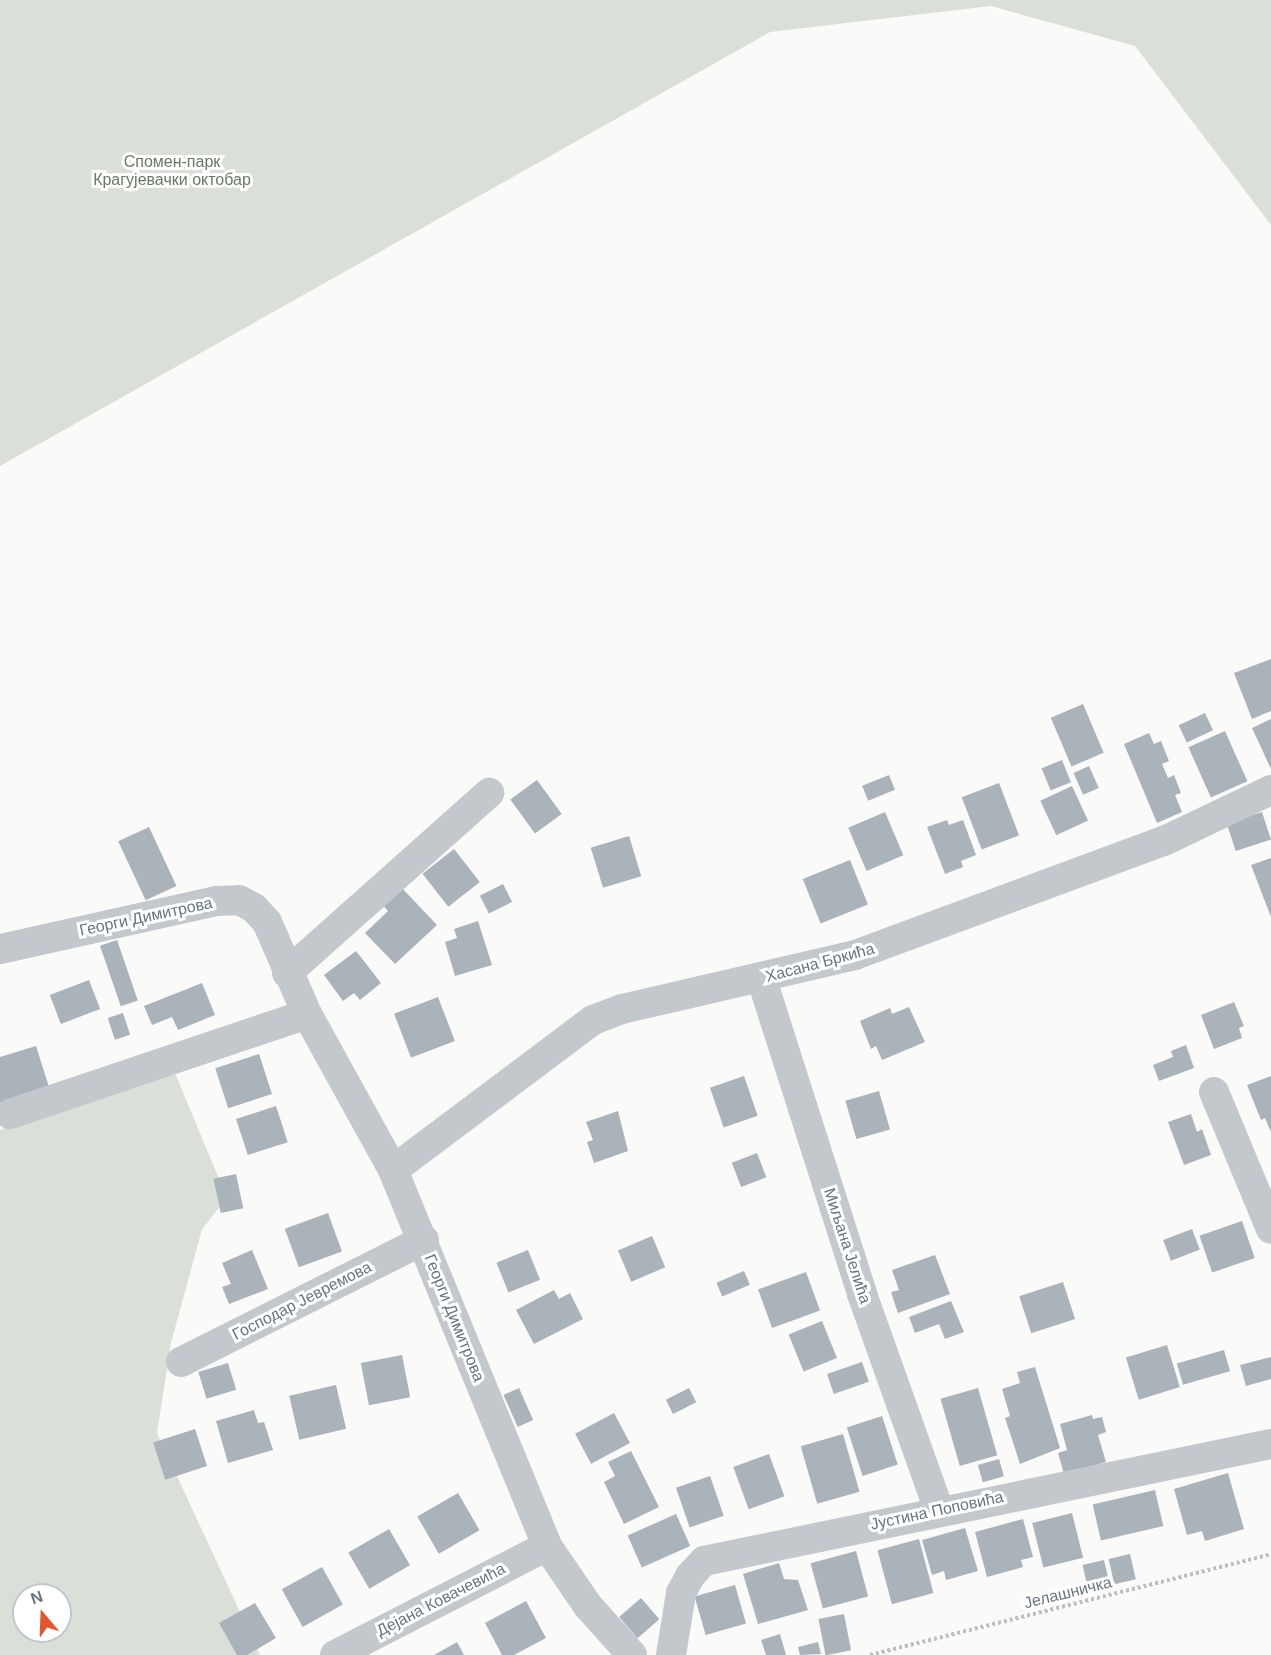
<!DOCTYPE html>
<html>
<head>
<meta charset="utf-8">
<style>
	body { margin:0 }
	#map { position:relative; width:1271px; height:1655px; overflow:hidden; background:#fafaf8; font-family:Helvetica,sans-serif }
	div>[style] { position:absolute }
	.green>* { inset:0; background:#dadfd7 }
	.building>* { inset:0; background:#aab3b9; transform-origin:0 0 }
	.path>* { height:4px; margin-top:-2px; transform-origin:0; background:repeating-linear-gradient(90deg,#bbbfc2 0 3px,transparent 0 6px) }
	.minor>* { height:30px; margin:-15px; padding:0 15px; transform-origin:15px; border-radius:15px; background:#c3c8cc }
	span { translate:-50% -50%; white-space:nowrap; text-align:center; line-height:1.15; -webkit-text-stroke:6px #fff; paint-order:stroke }
	.park-label { font-size:16px; color:#687a64 }
	.street-label { font-size:16px; color:#657683 }
	.north { position:absolute; left:12px; top:1583px; width:60px; height:60px; box-sizing:border-box; background:#fff; border:2px solid #c1c8cd; border-radius:50%; rotate:341deg; font-size:16px; font-weight:700; line-height:24px; text-align:center; color:#657683 }
	.north::after { content:''; display:block; margin:auto; width:21px; height:27px; background:#e4572e; clip-path:polygon(50% 0,100% 100%,50% 72%,0 100%) }
</style>
</head>
<body>
<div id="map">
	<div class="green">
		<div style="clip-path:polygon(0 0,1271px 0,1271px 225px,1135px 46px,991px 6px,770px 32px,0 466px)"></div>
		<div style="clip-path:polygon(evenodd,170px 1061px,227px 1198px,202px 1229px,171px 1343px,157px 1433px,260px 1655px,0 1655px,0 1130px,170px 1061px,24px 1595px,60px 1595px,60px 1631px,24px 1631px,24px 1595px)"></div>
	</div>
	<div class="building">
		<div style="clip-path:polygon(1271px 659px,1271px 711px,1252px 719px,1234px 673px)"></div>
		<div style="left:1083px;top:704px;width:53px;height:35px;rotate:67deg"></div>
		<div style="left:1205px;top:713px;width:19px;height:29px;rotate:65deg"></div>
		<div style="clip-path:polygon(1271px 719px,1271px 769px,1252px 728px)"></div>
		<div style="left:1225px;top:731px;width:55px;height:40px;rotate:66deg"></div>
		<div style="clip-path:polygon(1149px 733px,1154px 744px,1161px 741px,1169px 761px,1162px 764px,1168px 778px,1174px 775px,1181px 793px,1175px 795px,1182px 812px,1157px 823px,1124px 744px)"></div>
		<div style="left:1062px;top:760px;width:24px;height:22px;rotate:68deg"></div>
		<div style="left:1089px;top:766px;width:24px;height:17px;rotate:66deg"></div>
		<div style="left:889px;top:775px;width:16px;height:29px;rotate:68deg"></div>
		<div style="left:537px;top:780px;width:42px;height:33px;rotate:54deg"></div>
		<div style="left:999px;top:783px;width:56px;height:40px;rotate:69deg"></div>
		<div style="left:1072px;top:786px;width:38px;height:35px;rotate:65deg"></div>
		<div style="left:885px;top:812px;width:47px;height:40px;rotate:67deg"></div>
		<div style="left:1262px;top:812px;width:29px;height:37px;rotate:72deg"></div>
		<div style="clip-path:polygon(947px 820px,949px 825px,963px 820px,976px 855px,961px 861px,963px 867px,945px 874px,927px 827px)"></div>
		<div style="left:149px;top:827px;width:65px;height:34px;rotate:65deg"></div>
		<div style="left:629px;top:836px;width:42px;height:40px;rotate:73deg"></div>
		<div style="left:454px;top:849px;width:42px;height:40px;rotate:52deg"></div>
		<div style="clip-path:polygon(1271px 858px,1271px 917px,1251px 865px)"></div>
		<div style="left:850px;top:860px;width:48px;height:51px;rotate:68deg"></div>
		<div style="left:503px;top:884px;width:20px;height:26px;rotate:63deg"></div>
		<div style="clip-path:polygon(400px 886px,437px 925px,395px 964px,365px 933px,388px 911px,381px 903px)"></div>
		<div style="clip-path:polygon(478px 921px,492px 965px,455px 976px,445px 942px,457px 938px,454px 929px)"></div>
		<div style="left:117px;top:940px;width:64px;height:18px;rotate:71deg"></div>
		<div style="clip-path:polygon(356px 951px,381px 983px,360px 1000px,354px 993px,343px 1001px,324px 975px)"></div>
		<div style="left:89px;top:980px;width:31px;height:42px;rotate:69deg"></div>
		<div style="clip-path:polygon(202px 983px,215px 1015px,178px 1030px,172px 1017px,152px 1025px,144px 1006px)"></div>
		<div style="left:438px;top:997px;width:47px;height:47px;rotate:69deg"></div>
		<div style="clip-path:polygon(1234px 1002px,1244px 1026px,1239px 1028px,1242px 1038px,1214px 1049px,1201px 1015px)"></div>
		<div style="clip-path:polygon(909px 1007px,925px 1042px,882px 1060px,876px 1046px,871px 1049px,860px 1021px,890px 1008px,892px 1014px)"></div>
		<div style="left:123px;top:1013px;width:23px;height:16px;rotate:72deg"></div>
		<div style="clip-path:polygon(1186px 1045px,1194px 1068px,1159px 1081px,1153px 1065px,1173px 1057px,1171px 1051px)"></div>
		<div style="clip-path:polygon(36px 1046px,49px 1087px,0 1108px,0 1057px)"></div>
		<div style="left:259px;top:1054px;width:42px;height:46px;rotate:72deg"></div>
		<div style="left:744px;top:1076px;width:42px;height:36px;rotate:71deg"></div>
		<div style="clip-path:polygon(1271px 1076px,1271px 1132px,1265px 1118px,1261px 1120px,1247px 1085px)"></div>
		<div style="left:879px;top:1091px;width:40px;height:35px;rotate:74deg"></div>
		<div style="left:276px;top:1106px;width:38px;height:42px;rotate:72deg"></div>
		<div style="clip-path:polygon(618px 1111px,628px 1151px,594px 1163px,587px 1142px,593px 1140px,586px 1122px)"></div>
		<div style="clip-path:polygon(1191px 1114px,1197px 1132px,1202px 1129px,1211px 1155px,1184px 1165px,1168px 1122px)"></div>
		<div style="left:757px;top:1153px;width:26px;height:27px;rotate:69deg"></div>
		<div style="left:236px;top:1174px;width:35px;height:23px;rotate:78deg"></div>
		<div style="left:328px;top:1213px;width:41px;height:46px;rotate:70deg"></div>
		<div style="left:1242px;top:1221px;width:39px;height:45px;rotate:71deg"></div>
		<div style="left:1192px;top:1229px;width:22px;height:31px;rotate:69deg"></div>
		<div style="left:652px;top:1236px;width:34px;height:37px;rotate:67deg"></div>
		<div style="clip-path:polygon(252px 1250px,268px 1289px,229px 1304px,222px 1287px,231px 1284px,222px 1263px)"></div>
		<div style="left:528px;top:1250px;width:32px;height:34px;rotate:68deg"></div>
		<div style="clip-path:polygon(935px 1255px,950px 1294px,898px 1313px,891px 1292px,899px 1290px,892px 1270px)"></div>
		<div style="left:744px;top:1271px;width:15px;height:30px;rotate:67deg"></div>
		<div style="left:806px;top:1272px;width:41px;height:51px;rotate:70deg"></div>
		<div style="left:1063px;top:1282px;width:39px;height:46px;rotate:72deg"></div>
		<div style="clip-path:polygon(554px 1290px,559px 1299px,570px 1293px,583px 1319px,534px 1344px,516px 1310px)"></div>
		<div style="clip-path:polygon(951px 1301px,964px 1332px,945px 1339px,939px 1324px,915px 1333px,909px 1317px)"></div>
		<div style="left:822px;top:1321px;width:40px;height:36px;rotate:68deg"></div>
		<div style="left:1167px;top:1345px;width:44px;height:43px;rotate:73deg"></div>
		<div style="left:1224px;top:1350px;width:22px;height:49px;rotate:74deg"></div>
		<div style="left:402px;top:1355px;width:43px;height:42px;rotate:79deg"></div>
		<div style="clip-path:polygon(1271px 1357px,1271px 1379px,1246px 1386px,1240px 1365px)"></div>
		<div style="left:862px;top:1362px;width:21px;height:37px;rotate:71deg"></div>
		<div style="left:228px;top:1363px;width:28px;height:31px;rotate:73deg"></div>
		<div style="clip-path:polygon(1035px 1367px,1060px 1448px,1020px 1464px,1005px 1418px,1010px 1416px,1002px 1389px,1020px 1383px,1017px 1372px)"></div>
		<div style="left:336px;top:1385px;width:45px;height:48px;rotate:77deg"></div>
		<div style="left:519px;top:1388px;width:35px;height:17px;rotate:66deg"></div>
		<div style="left:689px;top:1388px;width:16px;height:26px;rotate:63deg"></div>
		<div style="left:978px;top:1388px;width:70px;height:39px;rotate:74deg"></div>
		<div style="clip-path:polygon(254px 1410px,258px 1423px,264px 1422px,273px 1450px,228px 1463px,216px 1421px)"></div>
		<div style="left:614px;top:1413px;width:34px;height:44px;rotate:62deg"></div>
		<div style="clip-path:polygon(1092px 1415px,1093px 1419px,1102px 1417px,1106px 1432px,1098px 1435px,1106px 1462px,1064px 1474px,1058px 1453px,1067px 1450px,1060px 1424px)"></div>
		<div style="left:882px;top:1416px;width:51px;height:37px;rotate:72deg"></div>
		<div style="left:195px;top:1429px;width:39px;height:44px;rotate:72deg"></div>
		<div style="left:843px;top:1434px;width:60px;height:44px;rotate:74deg"></div>
		<div style="clip-path:polygon(631px 1451px,659px 1507px,624px 1524px,604px 1482px,615px 1476px,608px 1462px)"></div>
		<div style="left:769px;top:1454px;width:45px;height:38px;rotate:70deg"></div>
		<div style="left:999px;top:1459px;width:18px;height:22px;rotate:74deg"></div>
		<div style="clip-path:polygon(1228px 1473px,1244px 1529px,1205px 1541px,1202px 1531px,1187px 1535px,1174px 1489px)"></div>
		<div style="left:710px;top:1476px;width:42px;height:36px;rotate:71deg"></div>
		<div style="left:1155px;top:1490px;width:37px;height:64px;rotate:77deg"></div>
		<div style="left:458px;top:1493px;width:43px;height:47px;rotate:60deg"></div>
		<div style="left:1072px;top:1513px;width:46px;height:41px;rotate:76deg"></div>
		<div style="left:676px;top:1514px;width:35px;height:53px;rotate:66deg"></div>
		<div style="clip-path:polygon(1023px 1519px,1033px 1557px,1021px 1560px,1023px 1567px,987px 1577px,975px 1532px)"></div>
		<div style="clip-path:polygon(965px 1528px,978px 1571px,946px 1580px,944px 1571px,932px 1575px,922px 1540px)"></div>
		<div style="left:389px;top:1529px;width:42px;height:47px;rotate:60deg"></div>
		<div style="left:919px;top:1539px;width:56px;height:43px;rotate:75deg"></div>
		<div style="left:856px;top:1551px;width:47px;height:47px;rotate:75deg"></div>
		<div style="left:1130px;top:1554px;width:26px;height:22px;rotate:77deg"></div>
		<div style="left:1104px;top:1560px;width:27px;height:22px;rotate:77deg"></div>
		<div style="clip-path:polygon(779px 1563px,784px 1579px,798px 1580px,808px 1610px,758px 1624px,743px 1574px)"></div>
		<div style="left:322px;top:1567px;width:43px;height:46px;rotate:61deg"></div>
		<div style="left:735px;top:1585px;width:40px;height:42px;rotate:74deg"></div>
		<div style="left:641px;top:1598px;width:28px;height:29px;rotate:49deg"></div>
		<div style="clip-path:polygon(526px 1601px,546px 1638px,514px 1655px,502px 1655px,485px 1623px)"></div>
		<div style="clip-path:polygon(255px 1603px,276px 1638px,247px 1655px,237px 1655px,219px 1623px)"></div>
		<div style="left:844px;top:1614px;width:37px;height:26px;rotate:79deg"></div>
		<div style="clip-path:polygon(780px 1634px,786px 1655px,766px 1655px,761px 1640px)"></div>
		<div style="clip-path:polygon(457px 1642px,464px 1655px,434px 1655px)"></div>
		<div style="clip-path:polygon(818px 1642px,821px 1654px,800px 1655px,798px 1647px)"></div>
	</div>
	<div class="path">
		<div style="left:870px;top:1655px;width:414px;rotate:-14.1deg"></div>
	</div>
	<div class="minor">
		<div style="left:0;top:949px;width:221px;rotate:-12.5deg"></div>
		<div style="left:216px;top:901px;width:23px;rotate:-2deg"></div>
		<div style="left:239px;top:900px;width:17px;rotate:28deg"></div>
		<div style="left:254px;top:908px;width:19px;rotate:47deg"></div>
		<div style="left:267px;top:922px;width:100px;rotate:66.5deg"></div>
		<div style="left:307px;top:1014px;width:178px;rotate:61.1deg"></div>
		<div style="left:393px;top:1170px;width:406px;rotate:67.7deg"></div>
		<div style="left:547px;top:1546px;width:73px;rotate:55.7deg"></div>
		<div style="left:588px;top:1606px;width:66px;rotate:48.1deg"></div>
		<div style="left:287px;top:973px;width:271px;rotate:-41.7deg"></div>
		<div style="left:762px;top:980px;width:330px;rotate:72.3deg"></div>
		<div style="left:862px;top:1294px;width:229px;rotate:70.4deg"></div>
		<div style="left:1214px;top:1092px;width:148px;rotate:67.4deg"></div>
		<div style="left:10px;top:1114px;width:313px;rotate:-18.6deg"></div>
		<div style="left:393px;top:1170px;width:250px;rotate:-36.9deg"></div>
		<div style="left:593px;top:1020px;width:31px;rotate:-21deg"></div>
		<div style="left:622px;top:1009px;width:239px;rotate:-13deg"></div>
		<div style="left:855px;top:955px;width:329px;rotate:-20.3deg"></div>
		<div style="left:1164px;top:841px;width:119px;rotate:-25.5deg"></div>
		<div style="left:181px;top:1362px;width:272px;rotate:-26.7deg"></div>
		<div style="left:335px;top:1655px;width:238px;rotate:-27.2deg"></div>
		<div style="left:671px;top:1655px;width:63px;rotate:-80.8deg"></div>
		<div style="left:681px;top:1593px;width:19px;rotate:-62deg"></div>
		<div style="left:690px;top:1576px;width:21px;rotate:-47deg"></div>
		<div style="left:704px;top:1561px;width:579px;rotate:-11.66deg"></div>
	</div>
	<div class="park-label">
		<span style="left:172px;top:171px">Спомен-парк<br>Крагујевачки октобар</span>
	</div>
	<div class="street-label">
		<span style="left:146px;top:917px;rotate:-12deg">Георги Димитрова</span>
		<span style="left:820px;top:963px;rotate:-15deg">Хасана Бркића</span>
		<span style="left:847px;top:1246px;rotate:72deg">Миљана Јелића</span>
		<span style="left:302px;top:1301px;rotate:-27deg">Господар Јевремова</span>
		<span style="left:454px;top:1318px;rotate:68deg">Георги Димитрова</span>
		<span style="left:937px;top:1511px;rotate:-12deg">Јустина Поповића</span>
		<span style="left:1068px;top:1593px;rotate:-14deg">Јелашничка</span>
		<span style="left:441px;top:1600px;rotate:-27deg">Дејана Ковачевића</span>
	</div>
	<div class="north">N</div>
</div>
</body>
</html>
